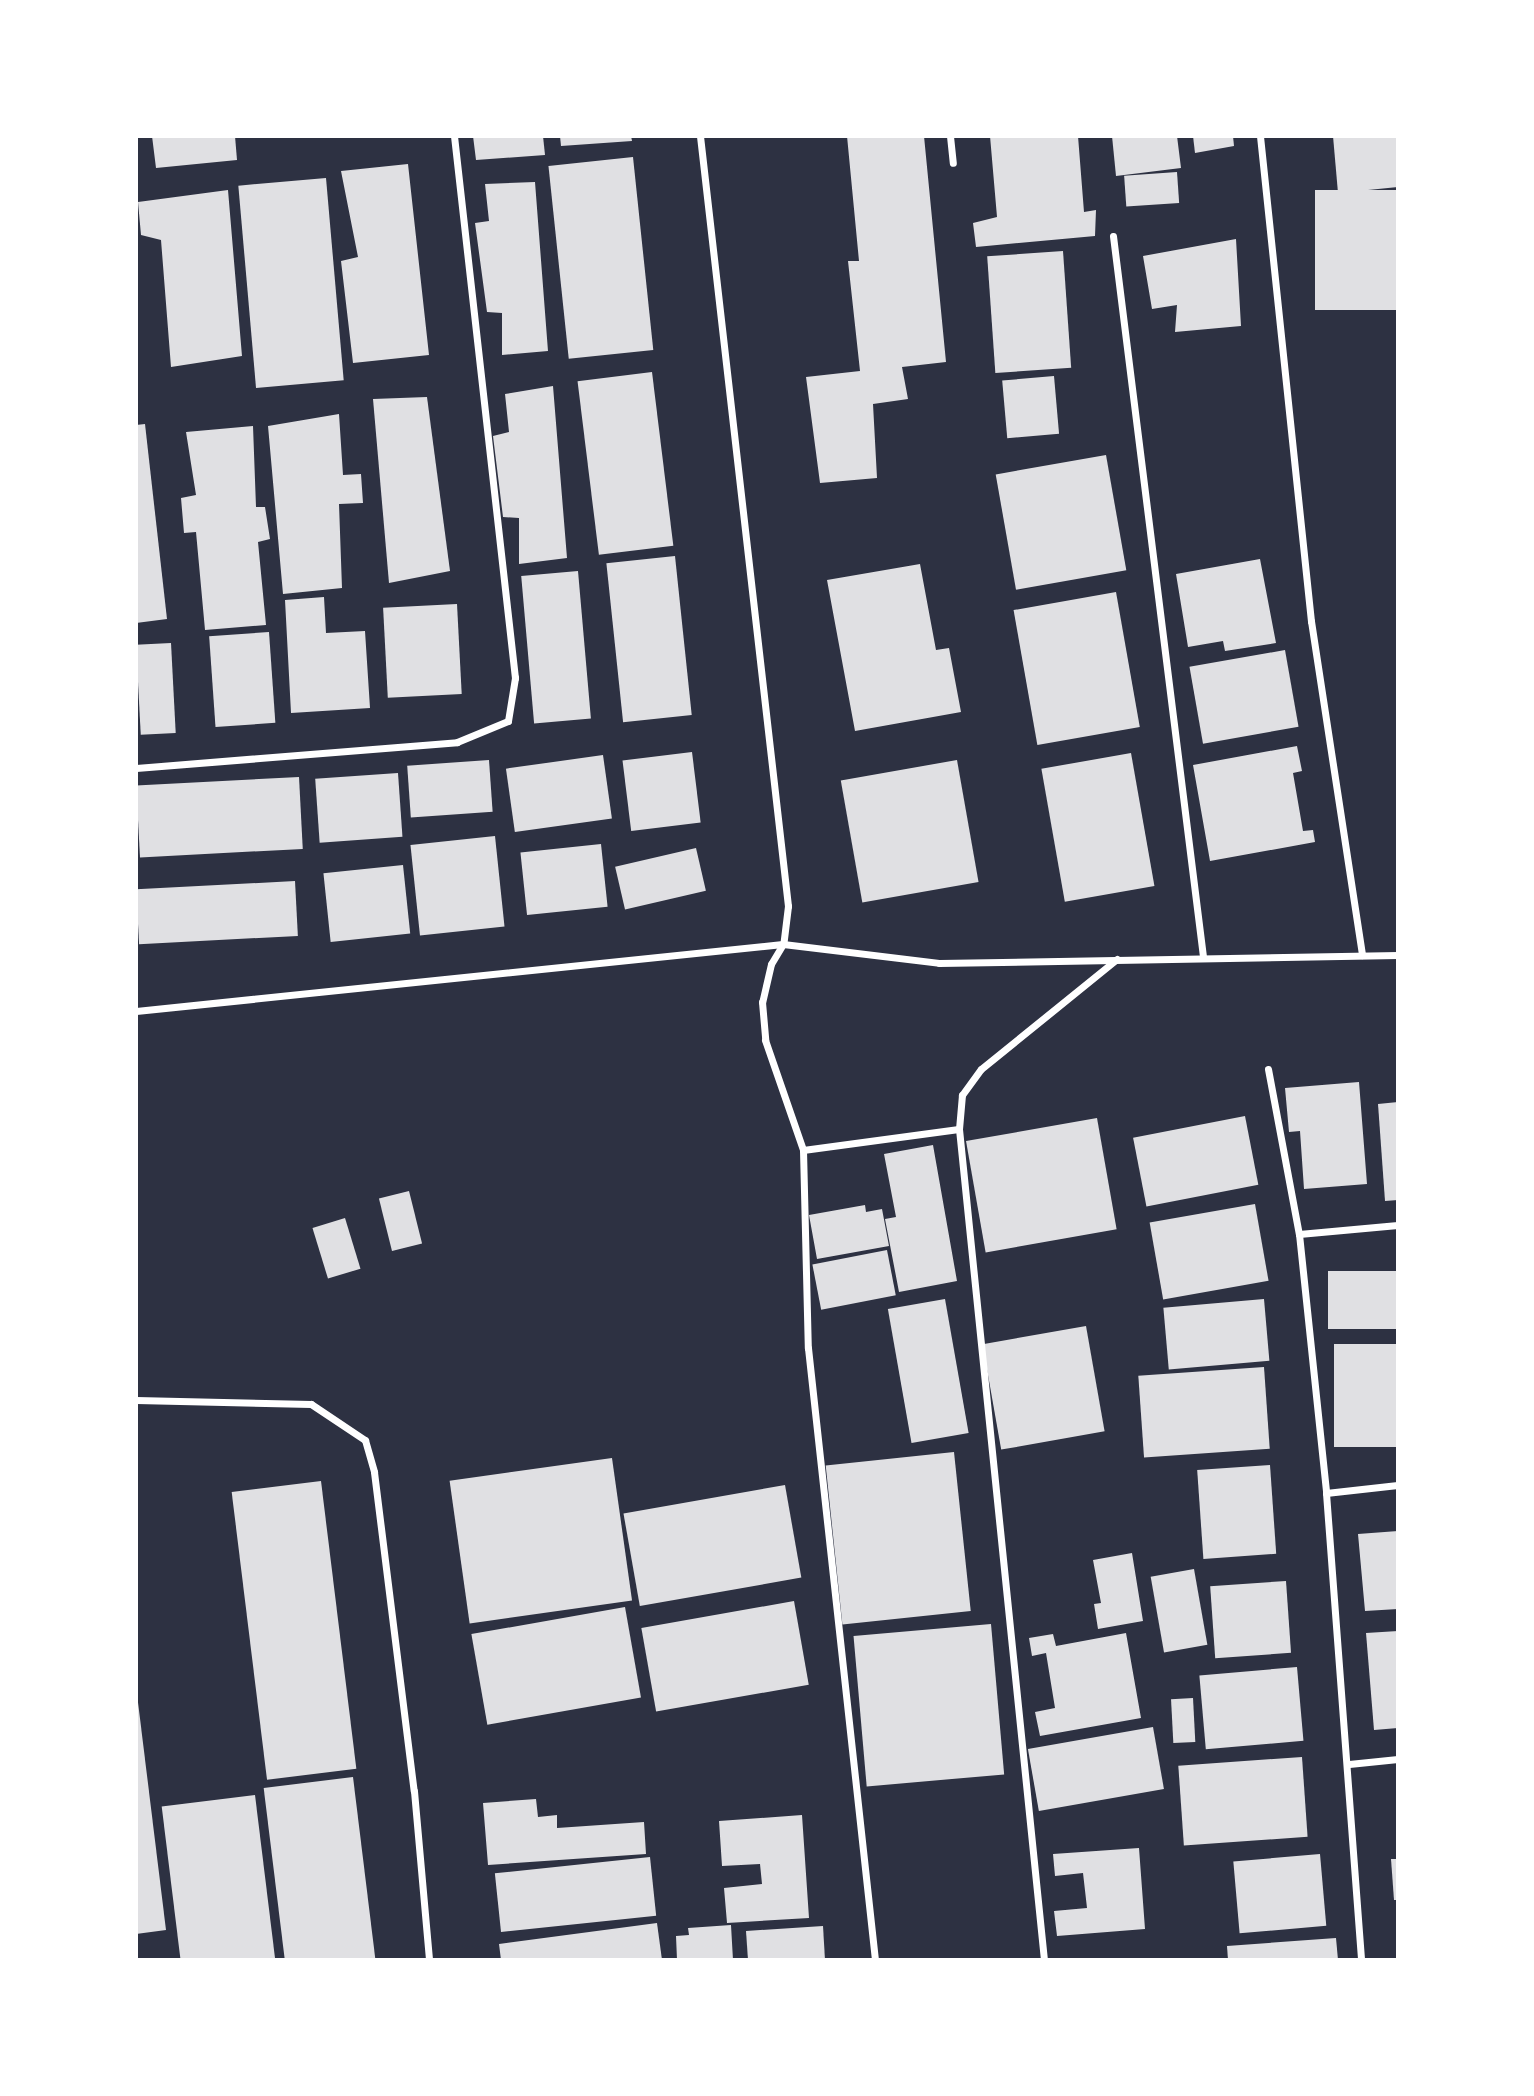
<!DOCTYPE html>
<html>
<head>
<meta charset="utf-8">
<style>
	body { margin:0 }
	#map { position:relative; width:1534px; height:2096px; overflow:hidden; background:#2d3142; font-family:Manrope,sans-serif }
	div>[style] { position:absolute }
	.building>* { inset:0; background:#e0e0e3; transform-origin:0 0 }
	.minor>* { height:7px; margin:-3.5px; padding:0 3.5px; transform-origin:3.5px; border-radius:3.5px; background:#fff }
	span { translate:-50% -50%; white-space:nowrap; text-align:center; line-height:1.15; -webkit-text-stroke:7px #fff; paint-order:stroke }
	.frame { position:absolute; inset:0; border:138px solid #fff; pointer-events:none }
</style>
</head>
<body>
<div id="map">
	<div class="building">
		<div style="clip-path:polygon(152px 136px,235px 136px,237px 160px,156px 168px)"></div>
		<div style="clip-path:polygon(473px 136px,543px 136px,545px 155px,476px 160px)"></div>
		<div style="clip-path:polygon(560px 136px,631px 136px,632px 141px,561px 146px)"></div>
		<div style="clip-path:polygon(847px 136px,924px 136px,946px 362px,902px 367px,908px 399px,873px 404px,877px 478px,820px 483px,806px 377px,860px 371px,848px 261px,859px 261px)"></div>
		<div style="clip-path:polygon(990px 136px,1078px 136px,1084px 212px,1096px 210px,1095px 236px,976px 247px,973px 223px,997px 217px)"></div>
		<div style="clip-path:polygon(1112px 136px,1177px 136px,1181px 168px,1116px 176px)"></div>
		<div style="clip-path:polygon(1193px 136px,1233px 136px,1234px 146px,1195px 153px)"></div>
		<div style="clip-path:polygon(1333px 136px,1398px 136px,1398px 187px,1338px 193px)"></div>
		<div style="left:633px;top:157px;width:194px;height:85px;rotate:84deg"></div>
		<div style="clip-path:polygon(408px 164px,429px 355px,353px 363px,341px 261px,358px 257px,341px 171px)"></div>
		<div style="left:1177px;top:172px;width:31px;height:53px;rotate:86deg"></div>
		<div style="left:326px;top:178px;width:203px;height:88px;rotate:85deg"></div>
		<div style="clip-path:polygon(535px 182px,548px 351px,502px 355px,502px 313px,487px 312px,475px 223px,489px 221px,485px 184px)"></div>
		<div style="clip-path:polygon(228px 190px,242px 356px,171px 367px,161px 240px,141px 235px,138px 202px)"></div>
		<div style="left:1398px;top:190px;width:120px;height:83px;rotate:90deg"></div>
		<div style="clip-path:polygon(1236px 239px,1241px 326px,1175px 332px,1177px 305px,1152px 309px,1143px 256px)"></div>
		<div style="left:1063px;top:251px;width:117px;height:76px;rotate:86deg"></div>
		<div style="left:652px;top:372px;width:175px;height:75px;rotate:83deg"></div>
		<div style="left:1054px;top:376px;width:58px;height:52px;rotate:85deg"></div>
		<div style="clip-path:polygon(553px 386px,567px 558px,519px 564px,519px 518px,503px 517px,493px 436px,509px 432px,505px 394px)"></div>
		<div style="clip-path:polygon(427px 397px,450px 571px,389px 583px,373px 399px)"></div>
		<div style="clip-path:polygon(339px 414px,343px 475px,361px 474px,363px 503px,339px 504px,342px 588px,283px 594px,268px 426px)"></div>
		<div style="clip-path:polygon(145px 424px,167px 619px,136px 623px,136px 425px)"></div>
		<div style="clip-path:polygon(253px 426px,256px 507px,265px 507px,270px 539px,258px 542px,266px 625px,205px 630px,196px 532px,184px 533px,181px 498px,196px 495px,186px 432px)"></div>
		<div style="left:1106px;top:455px;width:117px;height:112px;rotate:80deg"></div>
		<div style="left:675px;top:556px;width:160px;height:69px;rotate:84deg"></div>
		<div style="clip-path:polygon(1260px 559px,1276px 643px,1225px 651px,1223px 641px,1188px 647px,1176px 574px)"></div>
		<div style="clip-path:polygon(920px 564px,936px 650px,949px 648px,961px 712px,855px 731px,827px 580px)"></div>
		<div style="left:578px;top:571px;width:148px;height:57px;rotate:85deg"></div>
		<div style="left:1116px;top:592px;width:137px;height:104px;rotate:80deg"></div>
		<div style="clip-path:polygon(324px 597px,326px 633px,365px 631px,370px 708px,291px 713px,285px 600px)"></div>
		<div style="left:457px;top:604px;width:90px;height:74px;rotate:87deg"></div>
		<div style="left:269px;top:632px;width:91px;height:60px;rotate:86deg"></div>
		<div style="left:171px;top:643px;width:90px;height:35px;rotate:87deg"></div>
		<div style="left:1285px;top:650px;width:78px;height:97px;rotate:80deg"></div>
		<div style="clip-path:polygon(1297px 746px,1302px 771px,1293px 773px,1303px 831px,1313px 830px,1315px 842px,1210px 861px,1193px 765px)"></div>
		<div style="left:692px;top:752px;width:71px;height:70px;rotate:83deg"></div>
		<div style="left:1131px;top:753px;width:135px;height:91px;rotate:80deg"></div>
		<div style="left:603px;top:755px;width:64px;height:98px;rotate:82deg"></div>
		<div style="left:489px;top:760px;width:52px;height:82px;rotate:86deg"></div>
		<div style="left:957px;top:760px;width:124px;height:118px;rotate:80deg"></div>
		<div style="left:398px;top:773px;width:64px;height:83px;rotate:86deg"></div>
		<div style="left:299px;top:777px;width:72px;height:163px;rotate:87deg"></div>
		<div style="left:495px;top:836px;width:91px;height:85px;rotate:84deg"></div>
		<div style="left:601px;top:844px;width:63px;height:81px;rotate:84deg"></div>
		<div style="left:696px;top:848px;width:44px;height:83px;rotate:77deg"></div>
		<div style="left:403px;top:865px;width:69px;height:80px;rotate:84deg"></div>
		<div style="left:295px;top:881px;width:55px;height:159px;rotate:87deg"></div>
		<div style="clip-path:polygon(1359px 1082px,1367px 1184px,1304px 1189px,1300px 1131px,1289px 1132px,1285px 1088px)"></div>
		<div style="clip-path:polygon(1398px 1102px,1398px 1200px,1385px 1201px,1378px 1104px)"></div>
		<div style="left:1245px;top:1116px;width:70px;height:114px;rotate:79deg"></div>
		<div style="left:1097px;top:1118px;width:113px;height:133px;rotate:80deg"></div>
		<div style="clip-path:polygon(933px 1145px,957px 1281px,899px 1292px,885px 1219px,896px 1217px,884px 1154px)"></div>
		<div style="left:409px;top:1191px;width:54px;height:31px;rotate:76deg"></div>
		<div style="left:1255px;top:1204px;width:78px;height:107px;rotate:80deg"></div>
		<div style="clip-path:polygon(865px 1205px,866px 1212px,882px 1209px,889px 1246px,817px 1259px,809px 1215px)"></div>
		<div style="left:345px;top:1218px;width:53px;height:34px;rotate:73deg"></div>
		<div style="left:887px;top:1250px;width:46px;height:76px;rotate:79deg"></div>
		<div style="left:1398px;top:1271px;width:58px;height:70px;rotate:90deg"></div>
		<div style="left:945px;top:1299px;width:136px;height:58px;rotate:80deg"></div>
		<div style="left:1264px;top:1299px;width:62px;height:101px;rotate:85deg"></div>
		<div style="left:1086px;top:1326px;width:107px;height:105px;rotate:80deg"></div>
		<div style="left:1398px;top:1344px;width:103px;height:64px;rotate:90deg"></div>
		<div style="left:1264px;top:1367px;width:82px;height:126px;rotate:86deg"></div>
		<div style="left:954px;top:1452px;width:160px;height:129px;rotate:84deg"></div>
		<div style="left:612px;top:1458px;width:144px;height:164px;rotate:82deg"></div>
		<div style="left:1270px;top:1465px;width:89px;height:73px;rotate:86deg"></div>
		<div style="left:321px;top:1481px;width:290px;height:90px;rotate:83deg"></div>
		<div style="left:785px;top:1485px;width:94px;height:164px;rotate:80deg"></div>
		<div style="clip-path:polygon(1398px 1531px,1398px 1609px,1365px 1611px,1358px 1534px)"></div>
		<div style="clip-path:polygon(1132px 1553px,1143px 1621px,1098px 1629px,1094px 1604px,1101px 1603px,1093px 1560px)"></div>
		<div style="left:1194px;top:1569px;width:77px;height:44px;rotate:80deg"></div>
		<div style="left:1286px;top:1581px;width:72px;height:76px;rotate:86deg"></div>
		<div style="left:794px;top:1601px;width:85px;height:155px;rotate:80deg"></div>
		<div style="left:625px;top:1607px;width:92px;height:156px;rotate:80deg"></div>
		<div style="left:991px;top:1624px;width:151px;height:138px;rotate:85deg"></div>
		<div style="clip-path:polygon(1398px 1631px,1398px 1728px,1374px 1730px,1366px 1633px)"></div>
		<div style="clip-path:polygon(1126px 1633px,1141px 1718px,1040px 1736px,1035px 1712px,1055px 1708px,1046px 1653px,1032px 1656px,1029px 1638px,1053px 1634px,1056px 1646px)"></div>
		<div style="left:1297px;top:1667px;width:74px;height:98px;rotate:85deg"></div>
		<div style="clip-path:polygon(136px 1686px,166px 1930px,136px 1934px)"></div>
		<div style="left:1193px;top:1698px;width:44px;height:22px;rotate:87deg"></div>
		<div style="left:1153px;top:1727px;width:63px;height:127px;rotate:80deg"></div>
		<div style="left:1302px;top:1757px;width:80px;height:124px;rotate:86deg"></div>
		<div style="left:353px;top:1777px;width:184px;height:90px;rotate:83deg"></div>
		<div style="left:255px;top:1795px;width:166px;height:94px;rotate:83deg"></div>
		<div style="clip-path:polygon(536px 1799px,538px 1817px,557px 1815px,557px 1828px,644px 1822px,646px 1854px,488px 1865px,483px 1803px)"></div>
		<div style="clip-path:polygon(802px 1815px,809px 1918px,727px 1923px,724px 1888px,762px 1884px,760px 1864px,722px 1866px,719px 1821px)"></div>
		<div style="clip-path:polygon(1139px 1848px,1145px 1929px,1057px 1936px,1054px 1911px,1087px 1908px,1083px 1873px,1055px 1876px,1053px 1854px)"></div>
		<div style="left:1320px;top:1854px;width:72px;height:87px;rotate:85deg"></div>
		<div style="left:650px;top:1857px;width:59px;height:156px;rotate:84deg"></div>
		<div style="clip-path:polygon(1391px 1859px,1398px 1859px,1398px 1900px,1394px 1900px)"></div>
		<div style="clip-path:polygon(657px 1923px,662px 1960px,501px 1960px,499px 1944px)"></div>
		<div style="clip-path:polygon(731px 1925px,733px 1960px,677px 1960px,676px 1936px,689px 1935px,688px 1928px)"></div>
		<div style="clip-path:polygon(823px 1926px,825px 1960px,748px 1960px,746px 1931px)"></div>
		<div style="clip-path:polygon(1336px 1938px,1338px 1960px,1228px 1960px,1227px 1946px)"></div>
	</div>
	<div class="minor">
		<div style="left:700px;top:136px;width:775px;rotate:83.48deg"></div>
		<div style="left:788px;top:906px;width:38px;rotate:97deg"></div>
		<div style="left:783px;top:944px;width:23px;rotate:121deg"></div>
		<div style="left:771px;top:964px;width:39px;rotate:103deg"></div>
		<div style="left:762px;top:1002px;width:38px;rotate:85deg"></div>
		<div style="left:765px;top:1040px;width:116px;rotate:70.9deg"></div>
		<div style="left:803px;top:1150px;width:198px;rotate:88.6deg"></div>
		<div style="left:808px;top:1348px;width:616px;rotate:83.75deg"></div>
		<div style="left:950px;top:136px;width:27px;rotate:84deg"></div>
		<div style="left:1260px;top:136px;width:488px;rotate:84deg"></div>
		<div style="left:1311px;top:621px;width:338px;rotate:81.3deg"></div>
		<div style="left:1113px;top:236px;width:727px;rotate:82.88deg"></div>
		<div style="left:136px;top:768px;width:322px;rotate:-4.6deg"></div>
		<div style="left:457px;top:742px;width:55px;rotate:-22.4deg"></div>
		<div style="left:508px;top:721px;width:44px;rotate:-80.8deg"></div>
		<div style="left:515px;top:678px;width:545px;rotate:-96.42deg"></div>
		<div style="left:136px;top:1011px;width:650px;rotate:-5.91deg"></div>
		<div style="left:783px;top:944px;width:157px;rotate:6.9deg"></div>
		<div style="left:939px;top:963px;width:459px;rotate:-1deg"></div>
		<div style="left:1268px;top:1069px;width:168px;rotate:79.4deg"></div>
		<div style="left:1299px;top:1234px;width:260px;rotate:84deg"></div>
		<div style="left:1326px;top:1493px;width:468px;rotate:85.7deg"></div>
		<div style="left:803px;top:1150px;width:157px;rotate:-7.7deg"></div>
		<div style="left:1299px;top:1234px;width:99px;rotate:-5.2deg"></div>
		<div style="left:136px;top:1400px;width:175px;rotate:1.3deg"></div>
		<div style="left:311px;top:1404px;width:65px;rotate:33.7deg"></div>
		<div style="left:365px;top:1440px;width:33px;rotate:74deg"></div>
		<div style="left:374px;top:1472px;width:321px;rotate:82.9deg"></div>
		<div style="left:414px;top:1791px;width:170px;rotate:84.9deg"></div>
		<div style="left:1326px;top:1493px;width:72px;rotate:-6.3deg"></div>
		<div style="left:1349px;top:1764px;width:49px;rotate:-5.8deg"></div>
		<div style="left:1044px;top:1960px;width:835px;rotate:-95.84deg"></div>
		<div style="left:959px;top:1129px;width:34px;rotate:-85deg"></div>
		<div style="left:962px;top:1095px;width:32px;rotate:-54deg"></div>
		<div style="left:981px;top:1069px;width:175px;rotate:-39deg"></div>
	</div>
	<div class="frame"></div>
</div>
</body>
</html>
